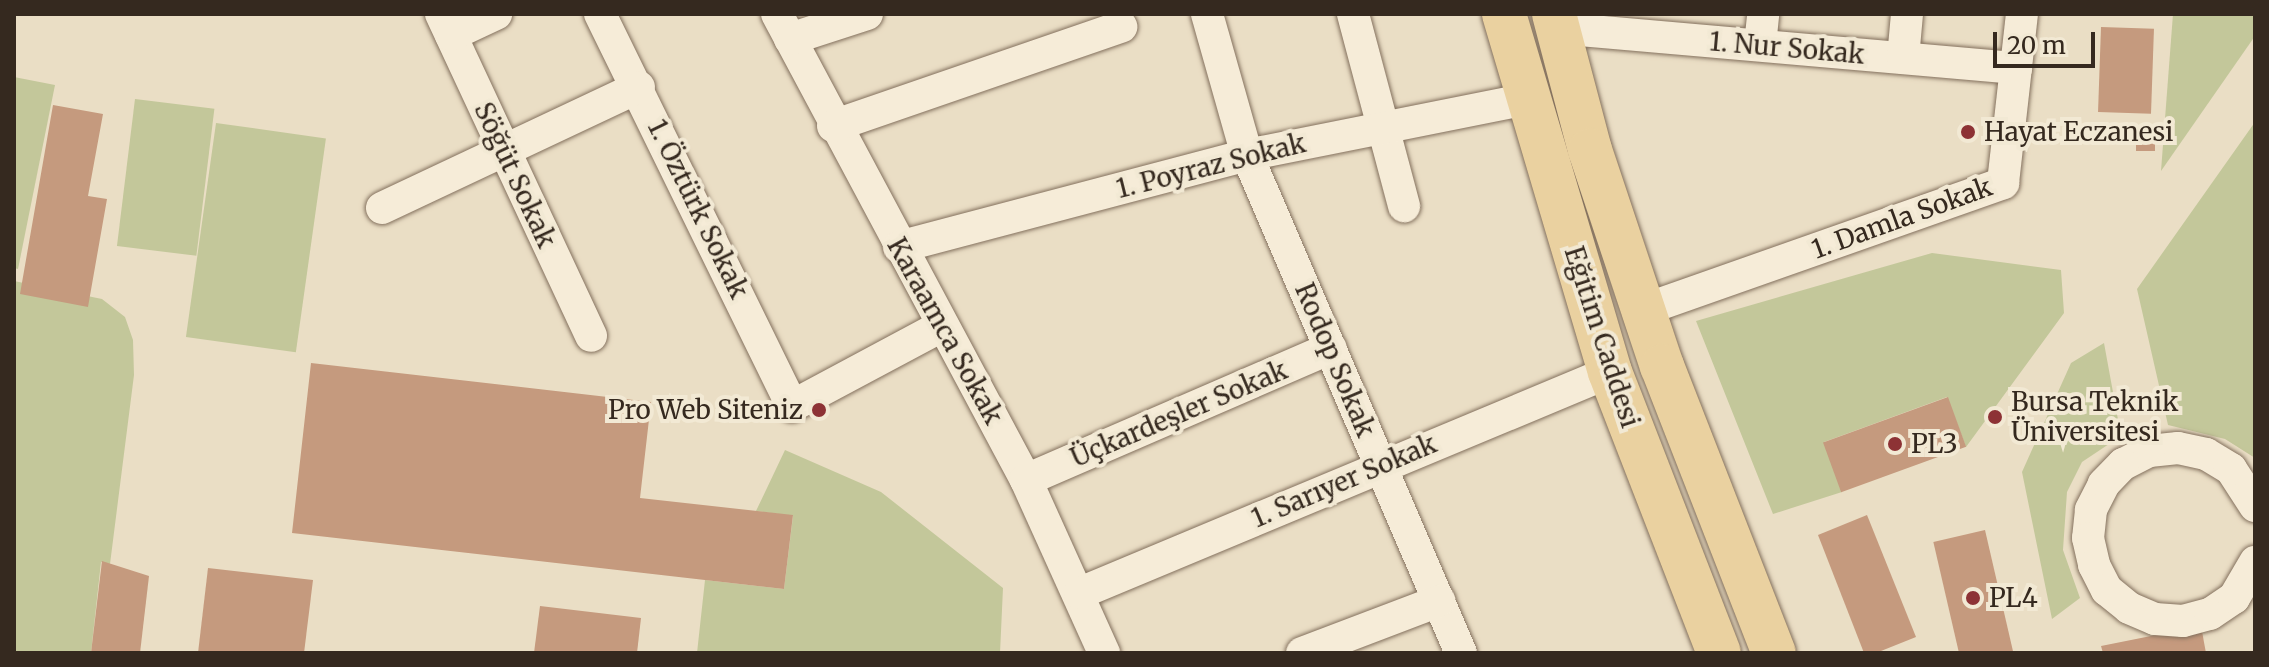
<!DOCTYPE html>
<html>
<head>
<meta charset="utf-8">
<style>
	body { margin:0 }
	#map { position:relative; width:2269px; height:667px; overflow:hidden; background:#eadec5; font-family:Merriweather,serif }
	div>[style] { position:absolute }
	.green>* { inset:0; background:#c3c79a; transform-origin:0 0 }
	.building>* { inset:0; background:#c59a7e; transform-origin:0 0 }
	.roads { filter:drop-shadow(0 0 2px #83705d) drop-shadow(0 0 2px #83705d) }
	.street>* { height:32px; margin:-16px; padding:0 16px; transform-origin:16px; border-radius:16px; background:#f6ecd8 }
	.primary>* { height:44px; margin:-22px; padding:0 22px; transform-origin:22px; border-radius:22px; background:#ead1a0 }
	.dots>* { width:22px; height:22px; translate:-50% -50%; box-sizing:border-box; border:4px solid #f2e9d4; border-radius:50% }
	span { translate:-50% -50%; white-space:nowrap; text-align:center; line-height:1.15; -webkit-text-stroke:8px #f2e9d4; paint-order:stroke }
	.street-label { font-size:26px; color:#35291f }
	.poi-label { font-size:26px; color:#35291f }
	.left { translate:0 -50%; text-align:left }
	.right { translate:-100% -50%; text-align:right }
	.frame { position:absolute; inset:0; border:16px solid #35291f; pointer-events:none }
	.scale { position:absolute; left:1993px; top:32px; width:102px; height:36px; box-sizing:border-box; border:4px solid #35291f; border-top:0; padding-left:10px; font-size:24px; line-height:28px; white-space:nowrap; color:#35291f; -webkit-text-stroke:6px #f2e9d4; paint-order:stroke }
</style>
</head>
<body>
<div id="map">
	<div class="green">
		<div style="clip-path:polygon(2173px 14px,2255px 14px,2255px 36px,2161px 171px)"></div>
		<div style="clip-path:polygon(14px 77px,55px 85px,18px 269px,14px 268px)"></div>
		<div style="left:135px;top:99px;width:80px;height:148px;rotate:7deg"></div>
		<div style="clip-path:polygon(2255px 122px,2255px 458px,2225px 439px,2168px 425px,2137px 289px)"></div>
		<div style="left:216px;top:123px;width:111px;height:216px;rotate:8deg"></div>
		<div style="clip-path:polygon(1932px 253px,2061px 270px,2064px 313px,1966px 447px,1947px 397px,1824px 442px,1842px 492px,1773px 514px,1696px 321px)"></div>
		<div style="clip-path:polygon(14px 281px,102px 299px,125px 317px,133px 340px,134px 375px,110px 564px,101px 562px,91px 653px,14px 653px)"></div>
		<div style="clip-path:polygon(2104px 343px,2121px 436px,2082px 462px,2067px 492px,2063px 550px,2080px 598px,2052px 619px,2022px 472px,2071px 363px)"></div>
		<div style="clip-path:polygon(785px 450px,881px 492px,1003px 588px,1000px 653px,697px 653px,705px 580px,784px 589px,793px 516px,756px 511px)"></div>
	</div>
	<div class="building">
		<div style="left:2101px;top:27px;width:53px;height:85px;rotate:2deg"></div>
		<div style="clip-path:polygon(53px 105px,103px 114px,88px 196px,107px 199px,88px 307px,20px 294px)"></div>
		<div style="left:2136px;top:126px;width:19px;height:25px"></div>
		<div style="clip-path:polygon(311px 363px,651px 402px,640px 498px,793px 515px,784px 589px,292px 533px)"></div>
		<div style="left:1948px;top:397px;width:53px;height:133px;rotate:70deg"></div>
		<div style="clip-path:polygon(1867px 515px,1916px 637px,1876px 653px,1864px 653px,1818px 535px)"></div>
		<div style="left:1985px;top:530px;width:126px;height:53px;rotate:77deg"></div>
		<div style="clip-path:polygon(102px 561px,149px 576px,140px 653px,91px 653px)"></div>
		<div style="clip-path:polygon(208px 568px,313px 580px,304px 653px,198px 653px)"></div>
		<div style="clip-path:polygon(540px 606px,641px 618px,637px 653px,534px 653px)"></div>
		<div style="clip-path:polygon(2201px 626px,2206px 653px,2103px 653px,2101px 646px)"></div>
	</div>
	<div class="roads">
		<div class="street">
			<div style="left:441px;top:14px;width:355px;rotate:65deg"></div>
			<div style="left:600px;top:14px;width:436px;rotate:63.9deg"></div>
			<div style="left:792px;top:406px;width:170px;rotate:-28.1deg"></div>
			<div style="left:777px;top:14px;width:528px;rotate:61.88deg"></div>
			<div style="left:1026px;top:480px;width:190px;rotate:65.7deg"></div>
			<div style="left:1207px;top:14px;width:147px;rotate:74.2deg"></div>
			<div style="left:1247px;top:155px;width:542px;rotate:66.75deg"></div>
			<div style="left:1353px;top:14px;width:199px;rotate:75.1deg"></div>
			<div style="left:1557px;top:28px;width:461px;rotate:5deg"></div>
			<div style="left:451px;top:35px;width:50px;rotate:-25deg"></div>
			<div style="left:790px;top:39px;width:81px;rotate:-18deg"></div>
			<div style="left:1760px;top:45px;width:31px;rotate:-84deg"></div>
			<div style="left:1903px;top:58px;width:44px;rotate:-84.8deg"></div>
			<div style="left:833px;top:126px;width:305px;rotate:-19deg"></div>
			<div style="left:382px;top:208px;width:284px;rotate:-25.2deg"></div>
			<div style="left:899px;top:247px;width:360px;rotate:-14.8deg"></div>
			<div style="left:1247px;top:155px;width:286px;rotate:-11.3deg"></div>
			<div style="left:1643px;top:310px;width:382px;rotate:-19.4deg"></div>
			<div style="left:2003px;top:183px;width:170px;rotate:-83.6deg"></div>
			<div style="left:1026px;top:480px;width:332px;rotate:-23.4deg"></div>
			<div style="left:2255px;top:506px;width:44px;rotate:-123deg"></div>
			<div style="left:2231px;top:469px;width:29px;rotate:-149deg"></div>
			<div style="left:2206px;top:454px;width:29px;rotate:-168deg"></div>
			<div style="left:2178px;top:448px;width:29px;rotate:174deg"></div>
			<div style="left:2149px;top:451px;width:29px;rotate:153deg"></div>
			<div style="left:2123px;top:464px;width:28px;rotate:134deg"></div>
			<div style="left:2104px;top:484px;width:29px;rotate:117deg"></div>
			<div style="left:2091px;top:510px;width:28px;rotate:96deg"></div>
			<div style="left:2088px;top:538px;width:28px;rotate:77deg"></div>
			<div style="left:2094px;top:565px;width:28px;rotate:63deg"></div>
			<div style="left:2107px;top:590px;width:28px;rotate:39deg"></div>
			<div style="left:2129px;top:608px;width:28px;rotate:23deg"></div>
			<div style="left:2155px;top:619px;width:28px;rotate:4deg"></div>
			<div style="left:2183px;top:621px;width:28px;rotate:-15deg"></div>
			<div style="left:2210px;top:614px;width:29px;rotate:-34deg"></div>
			<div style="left:2234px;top:598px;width:42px;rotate:-59.7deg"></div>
			<div style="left:1080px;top:593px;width:574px;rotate:-22.64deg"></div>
			<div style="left:1302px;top:653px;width:147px;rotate:-20.8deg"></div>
		</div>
		<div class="primary">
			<div style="left:1504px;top:14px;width:373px;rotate:73.5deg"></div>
			<div style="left:1610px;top:372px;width:301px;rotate:68.8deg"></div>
			<div style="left:1554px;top:14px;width:141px;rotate:75.2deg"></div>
			<div style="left:1590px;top:150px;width:228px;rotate:71.6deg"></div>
			<div style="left:1662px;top:366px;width:308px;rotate:68.7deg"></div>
		</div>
	</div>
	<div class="dots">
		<div style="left:1968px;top:132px;background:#8d3235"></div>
		<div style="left:819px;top:410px;background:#8d3235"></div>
		<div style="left:1995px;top:417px;background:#8d3235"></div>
		<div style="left:1895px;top:444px;background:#8d3235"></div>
		<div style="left:1973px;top:598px;background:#8d3235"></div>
	</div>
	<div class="street-label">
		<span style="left:1787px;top:48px;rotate:5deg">1. Nur Sokak</span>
		<span style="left:1211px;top:166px;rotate:-14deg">1. Poyraz Sokak</span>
		<span style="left:515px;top:175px;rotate:65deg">Söğüt Sokak</span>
		<span style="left:698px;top:209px;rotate:64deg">1. Öztürk Sokak</span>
		<span style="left:1902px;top:218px;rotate:-20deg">1. Damla Sokak</span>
		<span style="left:945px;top:331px;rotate:61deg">Karaamca Sokak</span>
		<span style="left:1602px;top:337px;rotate:72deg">Eğitim Caddesi</span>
		<span style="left:1335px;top:360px;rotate:67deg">Rodop Sokak</span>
		<span style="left:1179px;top:414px;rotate:-23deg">Üçkardeşler Sokak</span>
		<span style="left:1344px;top:481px;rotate:-23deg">1. Sarıyer Sokak</span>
	</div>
	<div class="poi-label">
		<span class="left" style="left:1984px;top:132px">Hayat Eczanesi</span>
		<span class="left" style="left:2011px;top:417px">Bursa Teknik<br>Üniversitesi</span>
		<span class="right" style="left:803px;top:410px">Pro Web Siteniz</span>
		<span class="left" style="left:1911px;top:444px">PL3</span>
		<span class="left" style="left:1989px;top:598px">PL4</span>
	</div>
	<div class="frame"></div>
	<div class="scale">20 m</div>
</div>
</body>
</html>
